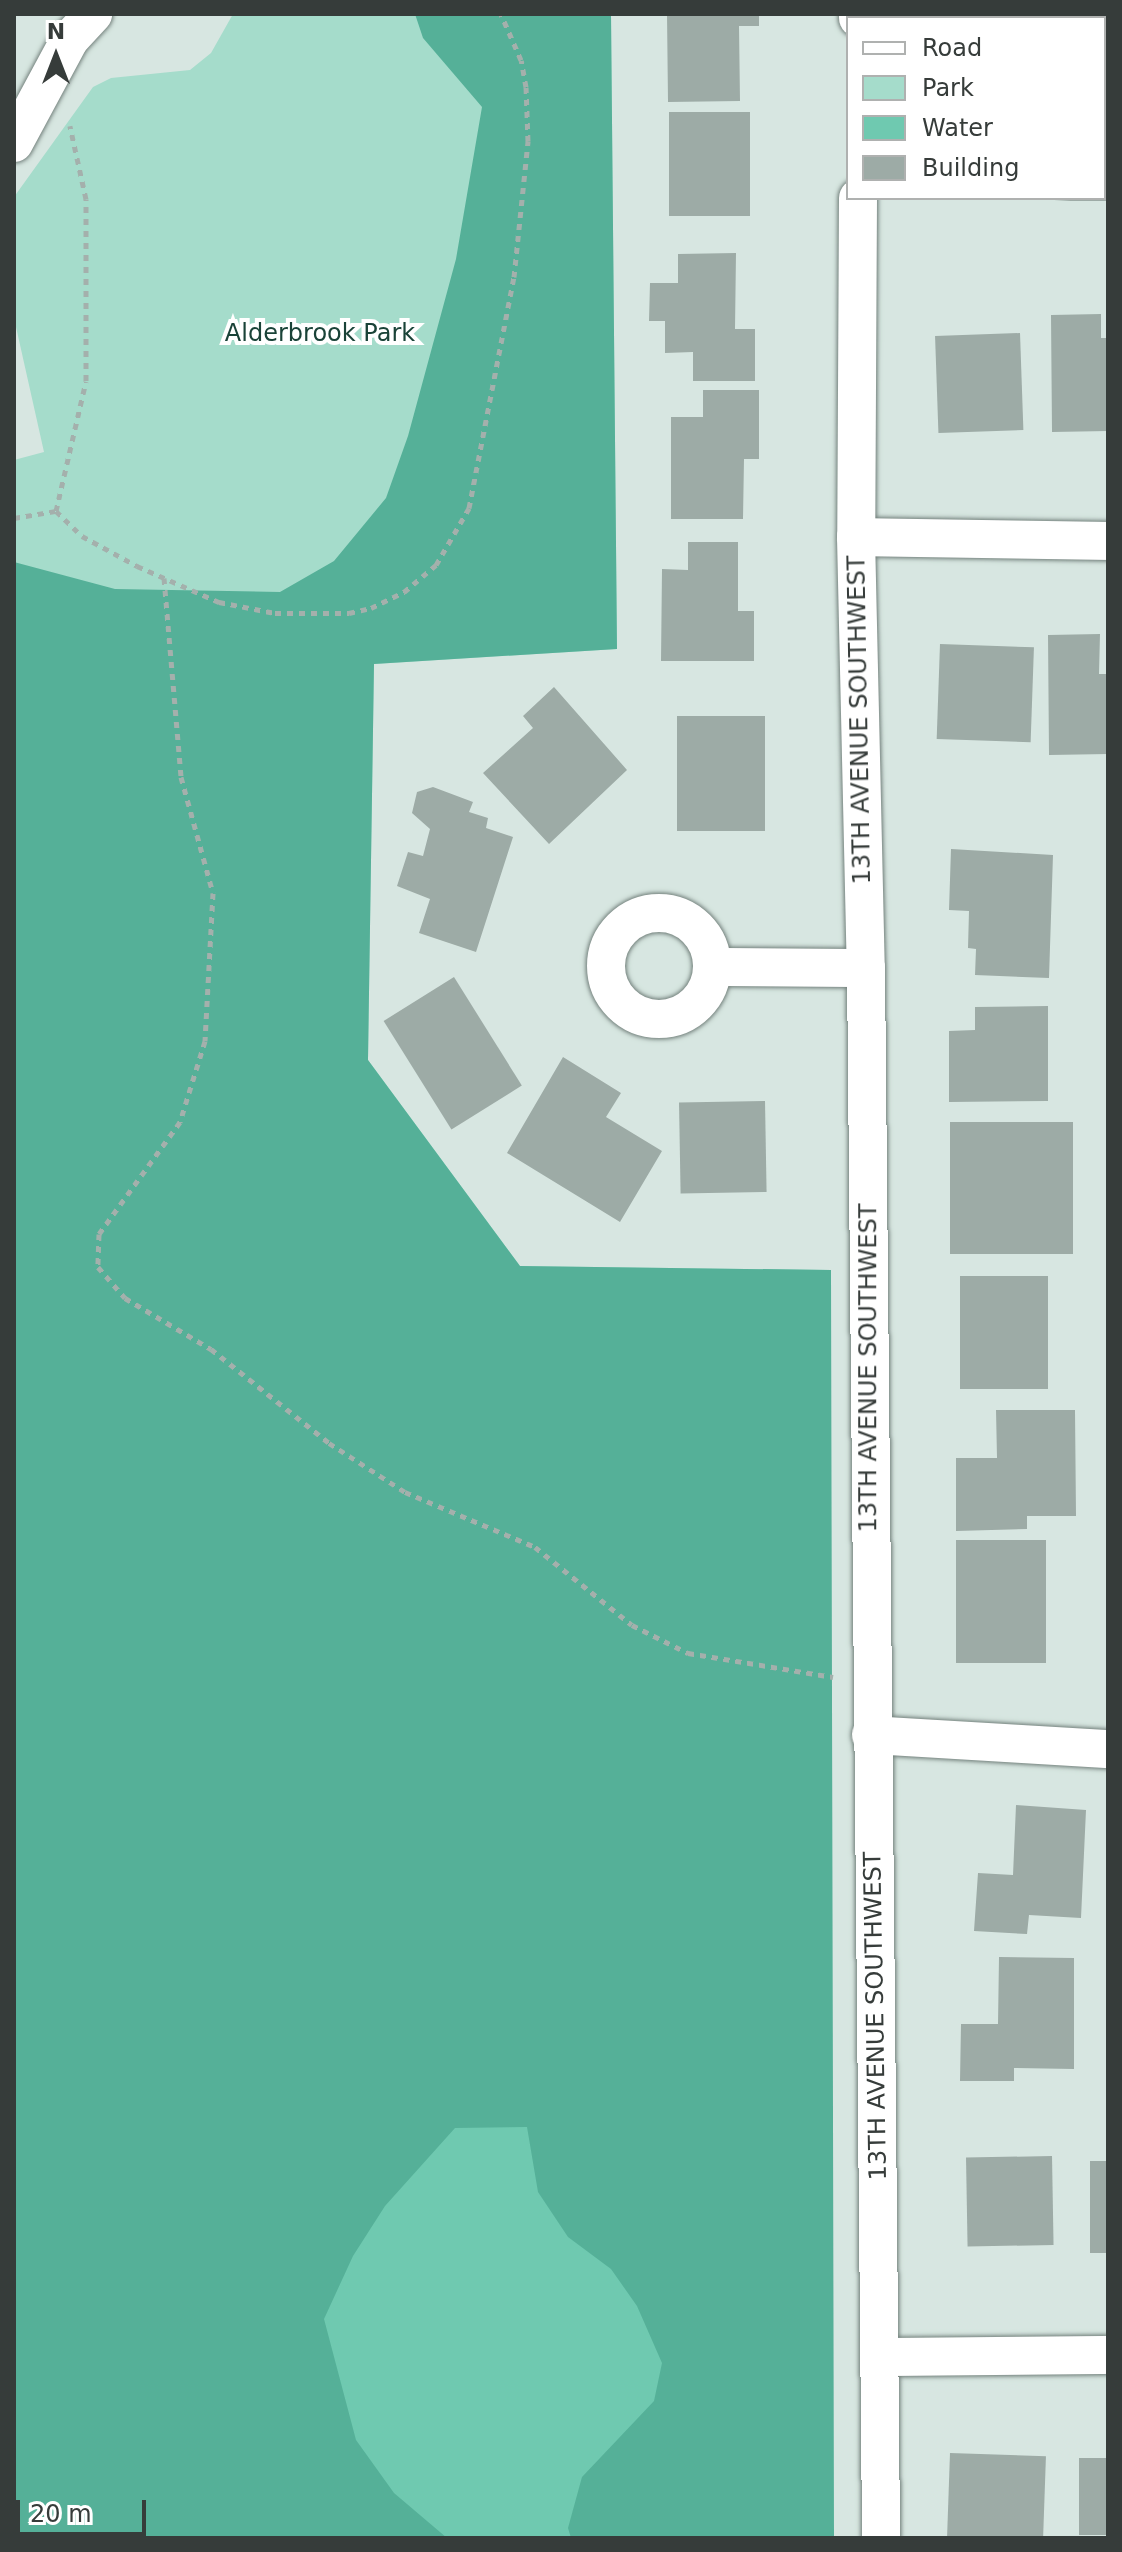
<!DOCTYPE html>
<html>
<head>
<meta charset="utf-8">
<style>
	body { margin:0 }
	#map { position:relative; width:1122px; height:2552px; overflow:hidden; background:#d7e6e1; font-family:"DejaVu Sans",sans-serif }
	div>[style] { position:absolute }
	.green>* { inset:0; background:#a5dccb }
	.forest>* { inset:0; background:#55b098 }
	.water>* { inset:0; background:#6fc9b0 }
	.building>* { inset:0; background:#9daba6; transform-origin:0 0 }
	.path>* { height:5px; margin-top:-2.5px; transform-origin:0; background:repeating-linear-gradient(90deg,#a4b0ac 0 6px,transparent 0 12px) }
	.roads { filter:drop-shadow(0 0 2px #74827d) drop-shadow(0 0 2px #74827d) }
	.street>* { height:38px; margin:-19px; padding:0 19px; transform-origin:19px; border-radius:19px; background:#fff }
	.street>.ring { margin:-19px; padding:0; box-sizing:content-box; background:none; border:38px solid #fff; border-radius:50% }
	span { translate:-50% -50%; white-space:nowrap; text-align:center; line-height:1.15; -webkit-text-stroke:8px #fff; paint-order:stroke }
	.park-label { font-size:24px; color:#1a4338 }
	.street-label { font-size:24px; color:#363c3a }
	.frame { position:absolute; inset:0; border:16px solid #363c3a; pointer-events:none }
	.legend { position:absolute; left:846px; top:16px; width:260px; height:184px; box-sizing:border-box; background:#fff; border:2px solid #afb1b0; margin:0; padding:10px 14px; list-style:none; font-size:24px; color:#363c3a }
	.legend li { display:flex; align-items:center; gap:16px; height:40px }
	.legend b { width:40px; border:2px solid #afb1b0 }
	.north { position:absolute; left:16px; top:16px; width:80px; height:80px; -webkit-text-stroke:6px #fff; paint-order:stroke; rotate:0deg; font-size:22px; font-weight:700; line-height:32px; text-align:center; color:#363c3a }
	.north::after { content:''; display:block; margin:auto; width:28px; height:36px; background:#363c3a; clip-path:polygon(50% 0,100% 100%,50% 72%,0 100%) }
	.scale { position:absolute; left:16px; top:2500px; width:130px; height:36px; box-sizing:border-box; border:4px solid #363c3a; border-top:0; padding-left:10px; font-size:24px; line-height:28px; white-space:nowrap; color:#363c3a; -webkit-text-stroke:6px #fff; paint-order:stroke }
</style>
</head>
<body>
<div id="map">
	<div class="green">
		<div style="clip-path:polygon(233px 14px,611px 14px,617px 649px,374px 664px,368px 1060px,520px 1266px,831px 1270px,14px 1727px,14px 460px,44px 452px,14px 318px,14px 197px,93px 87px,111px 78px,190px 70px,211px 53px)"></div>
	</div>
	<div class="forest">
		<div style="clip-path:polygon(415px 14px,611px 14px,617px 649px,374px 664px,368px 1060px,520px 1266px,831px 1270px,834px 2538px,14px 2538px,14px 562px,115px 589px,280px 592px,334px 561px,386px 498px,408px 436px,456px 259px,482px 107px,423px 38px)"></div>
	</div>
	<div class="water">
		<div style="clip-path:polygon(527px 2127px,538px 2192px,568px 2237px,611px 2269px,637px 2306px,662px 2363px,654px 2401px,582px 2477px,568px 2528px,571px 2538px,447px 2538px,394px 2493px,356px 2440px,324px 2319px,353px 2256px,385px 2206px,455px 2128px)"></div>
	</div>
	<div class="building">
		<div style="clip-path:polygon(667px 14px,759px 14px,759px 26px,739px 26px,740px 101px,668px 102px)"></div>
		<div style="clip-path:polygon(1104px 94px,1108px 201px,1054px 201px,1104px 198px)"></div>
		<div style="left:669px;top:112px;width:81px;height:104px"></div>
		<div style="clip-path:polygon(736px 253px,735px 329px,755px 329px,755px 381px,693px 381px,693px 352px,665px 353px,665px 321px,649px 321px,650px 283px,678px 283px,678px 254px)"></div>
		<div style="clip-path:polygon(1101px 314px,1101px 338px,1108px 338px,1108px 431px,1052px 432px,1051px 315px)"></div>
		<div style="left:1020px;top:333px;width:97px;height:85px;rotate:88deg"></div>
		<div style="clip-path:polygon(703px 390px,759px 390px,759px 459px,744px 459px,743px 519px,671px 519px,671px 417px,703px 417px)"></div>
		<div style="clip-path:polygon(688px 542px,738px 542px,738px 611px,754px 611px,754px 661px,661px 661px,662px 569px,688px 570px)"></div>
		<div style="clip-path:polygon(1100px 634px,1099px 674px,1108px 674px,1108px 754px,1049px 755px,1048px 635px)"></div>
		<div style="left:940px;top:644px;width:94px;height:95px;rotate:2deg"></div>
		<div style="clip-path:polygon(554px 687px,627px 770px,549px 844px,483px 773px,533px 728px,523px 716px)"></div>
		<div style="left:677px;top:716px;width:88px;height:115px"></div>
		<div style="clip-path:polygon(433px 787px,473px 802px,469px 812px,488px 818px,486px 828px,513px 837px,476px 952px,419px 933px,430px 899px,397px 886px,408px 852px,423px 856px,430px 829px,412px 813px,417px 792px)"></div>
		<div style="clip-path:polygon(951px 849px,1053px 855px,1049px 978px,975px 975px,976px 949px,968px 948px,969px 911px,949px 910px)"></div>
		<div style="left:454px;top:977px;width:128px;height:83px;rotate:58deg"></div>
		<div style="clip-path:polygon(1048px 1006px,1048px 1101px,949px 1102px,949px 1031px,975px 1030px,975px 1007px)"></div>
		<div style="clip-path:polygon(563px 1057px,621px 1093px,606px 1117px,662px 1151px,620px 1222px,507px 1153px)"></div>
		<div style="left:765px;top:1101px;width:91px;height:86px;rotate:89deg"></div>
		<div style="left:950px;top:1122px;width:123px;height:132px"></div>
		<div style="left:960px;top:1276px;width:88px;height:113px"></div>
		<div style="clip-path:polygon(996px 1410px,1075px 1410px,1076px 1516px,1027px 1516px,1027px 1529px,956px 1531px,956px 1458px,997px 1458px)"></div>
		<div style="left:956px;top:1540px;width:90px;height:123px"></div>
		<div style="clip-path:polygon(1016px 1805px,1086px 1810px,1081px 1918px,1029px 1915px,1027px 1934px,974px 1931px,978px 1873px,1013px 1875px)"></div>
		<div style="clip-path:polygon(999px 1957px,1074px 1958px,1074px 2069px,1014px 2068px,1014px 2081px,960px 2081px,961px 2024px,998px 2024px)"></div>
		<div style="left:1052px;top:2156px;width:89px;height:86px;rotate:89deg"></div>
		<div style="left:1090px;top:2161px;width:18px;height:92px"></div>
		<div style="left:950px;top:2453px;width:96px;height:85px;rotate:2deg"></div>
		<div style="left:1108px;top:2458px;width:77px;height:29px;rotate:90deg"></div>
	</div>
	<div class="path">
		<div style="left:56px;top:511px;width:36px;rotate:44deg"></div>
		<div style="left:82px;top:536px;width:63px;rotate:28.6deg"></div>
		<div style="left:137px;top:566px;width:90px;rotate:23.7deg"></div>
		<div style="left:219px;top:602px;width:57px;rotate:11.1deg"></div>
		<div style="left:275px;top:613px;width:74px"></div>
		<div style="left:349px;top:613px;width:23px;rotate:-13deg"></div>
		<div style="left:371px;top:608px;width:37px;rotate:-26deg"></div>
		<div style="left:404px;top:592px;width:42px;rotate:-40.2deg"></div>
		<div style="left:436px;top:565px;width:66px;rotate:-59.9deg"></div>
		<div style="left:469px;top:508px;width:235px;rotate:-79deg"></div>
		<div style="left:514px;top:277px;width:137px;rotate:-84.1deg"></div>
		<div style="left:528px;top:141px;width:54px;rotate:-92.1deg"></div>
		<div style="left:526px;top:87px;width:27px;rotate:-100deg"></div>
		<div style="left:521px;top:60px;width:50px;rotate:-113.5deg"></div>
		<div style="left:14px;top:518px;width:43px;rotate:-9.5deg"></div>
		<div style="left:56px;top:511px;width:133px;rotate:-77deg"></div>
		<div style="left:86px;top:381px;width:182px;rotate:-90deg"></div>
		<div style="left:86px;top:199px;width:75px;rotate:-102.4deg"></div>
		<div style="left:164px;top:578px;width:200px;rotate:85.1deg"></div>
		<div style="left:181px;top:777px;width:120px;rotate:74.6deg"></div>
		<div style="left:213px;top:893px;width:148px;rotate:93.1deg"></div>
		<div style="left:205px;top:1041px;width:85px;rotate:107.2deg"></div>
		<div style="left:180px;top:1122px;width:138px;rotate:125.9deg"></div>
		<div style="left:99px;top:1234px;width:33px;rotate:92deg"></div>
		<div style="left:98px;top:1267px;width:41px;rotate:48.9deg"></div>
		<div style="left:125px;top:1298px;width:100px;rotate:30.7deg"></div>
		<div style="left:211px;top:1349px;width:151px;rotate:38.5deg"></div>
		<div style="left:329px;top:1443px;width:90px;rotate:32.8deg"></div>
		<div style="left:405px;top:1492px;width:141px;rotate:22.9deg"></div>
		<div style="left:535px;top:1547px;width:124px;rotate:38.8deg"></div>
		<div style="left:632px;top:1625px;width:63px;rotate:26.6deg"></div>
		<div style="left:688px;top:1653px;width:147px;rotate:9.4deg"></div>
	</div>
	<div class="roads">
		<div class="street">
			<div style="left:858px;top:18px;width:4px;rotate:-90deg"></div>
			<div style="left:14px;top:143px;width:118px;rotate:-61.7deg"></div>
			<div style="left:70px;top:39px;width:34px;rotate:-47deg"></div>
			<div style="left:858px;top:198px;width:339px;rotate:90.3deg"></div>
			<div style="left:856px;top:537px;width:431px;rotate:88.7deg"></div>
			<div style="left:866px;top:968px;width:1570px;rotate:89.45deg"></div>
			<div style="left:856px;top:537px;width:252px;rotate:0.9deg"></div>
			<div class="ring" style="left:606px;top:913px;width:68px;height:68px"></div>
			<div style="left:713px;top:967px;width:153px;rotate:0.4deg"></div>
			<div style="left:871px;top:1735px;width:237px;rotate:3.4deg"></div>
			<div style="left:883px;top:2357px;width:225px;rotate:-0.5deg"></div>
		</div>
	</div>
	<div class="park-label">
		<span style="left:320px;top:334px">Alderbrook Park</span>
	</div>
	<div class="street-label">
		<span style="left:860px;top:720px;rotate:-91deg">13TH AVENUE SOUTHWEST</span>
		<span style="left:869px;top:1368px;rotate:-90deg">13TH AVENUE SOUTHWEST</span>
		<span style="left:876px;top:2016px;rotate:-91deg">13TH AVENUE SOUTHWEST</span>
	</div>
	<div class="frame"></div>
	<ul class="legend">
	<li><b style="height:10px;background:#fff"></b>Road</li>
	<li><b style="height:22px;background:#a5dccb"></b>Park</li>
	<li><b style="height:22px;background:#6fc9b0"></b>Water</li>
	<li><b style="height:22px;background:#9daba6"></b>Building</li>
	</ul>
	<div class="north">N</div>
	<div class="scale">20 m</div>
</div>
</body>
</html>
